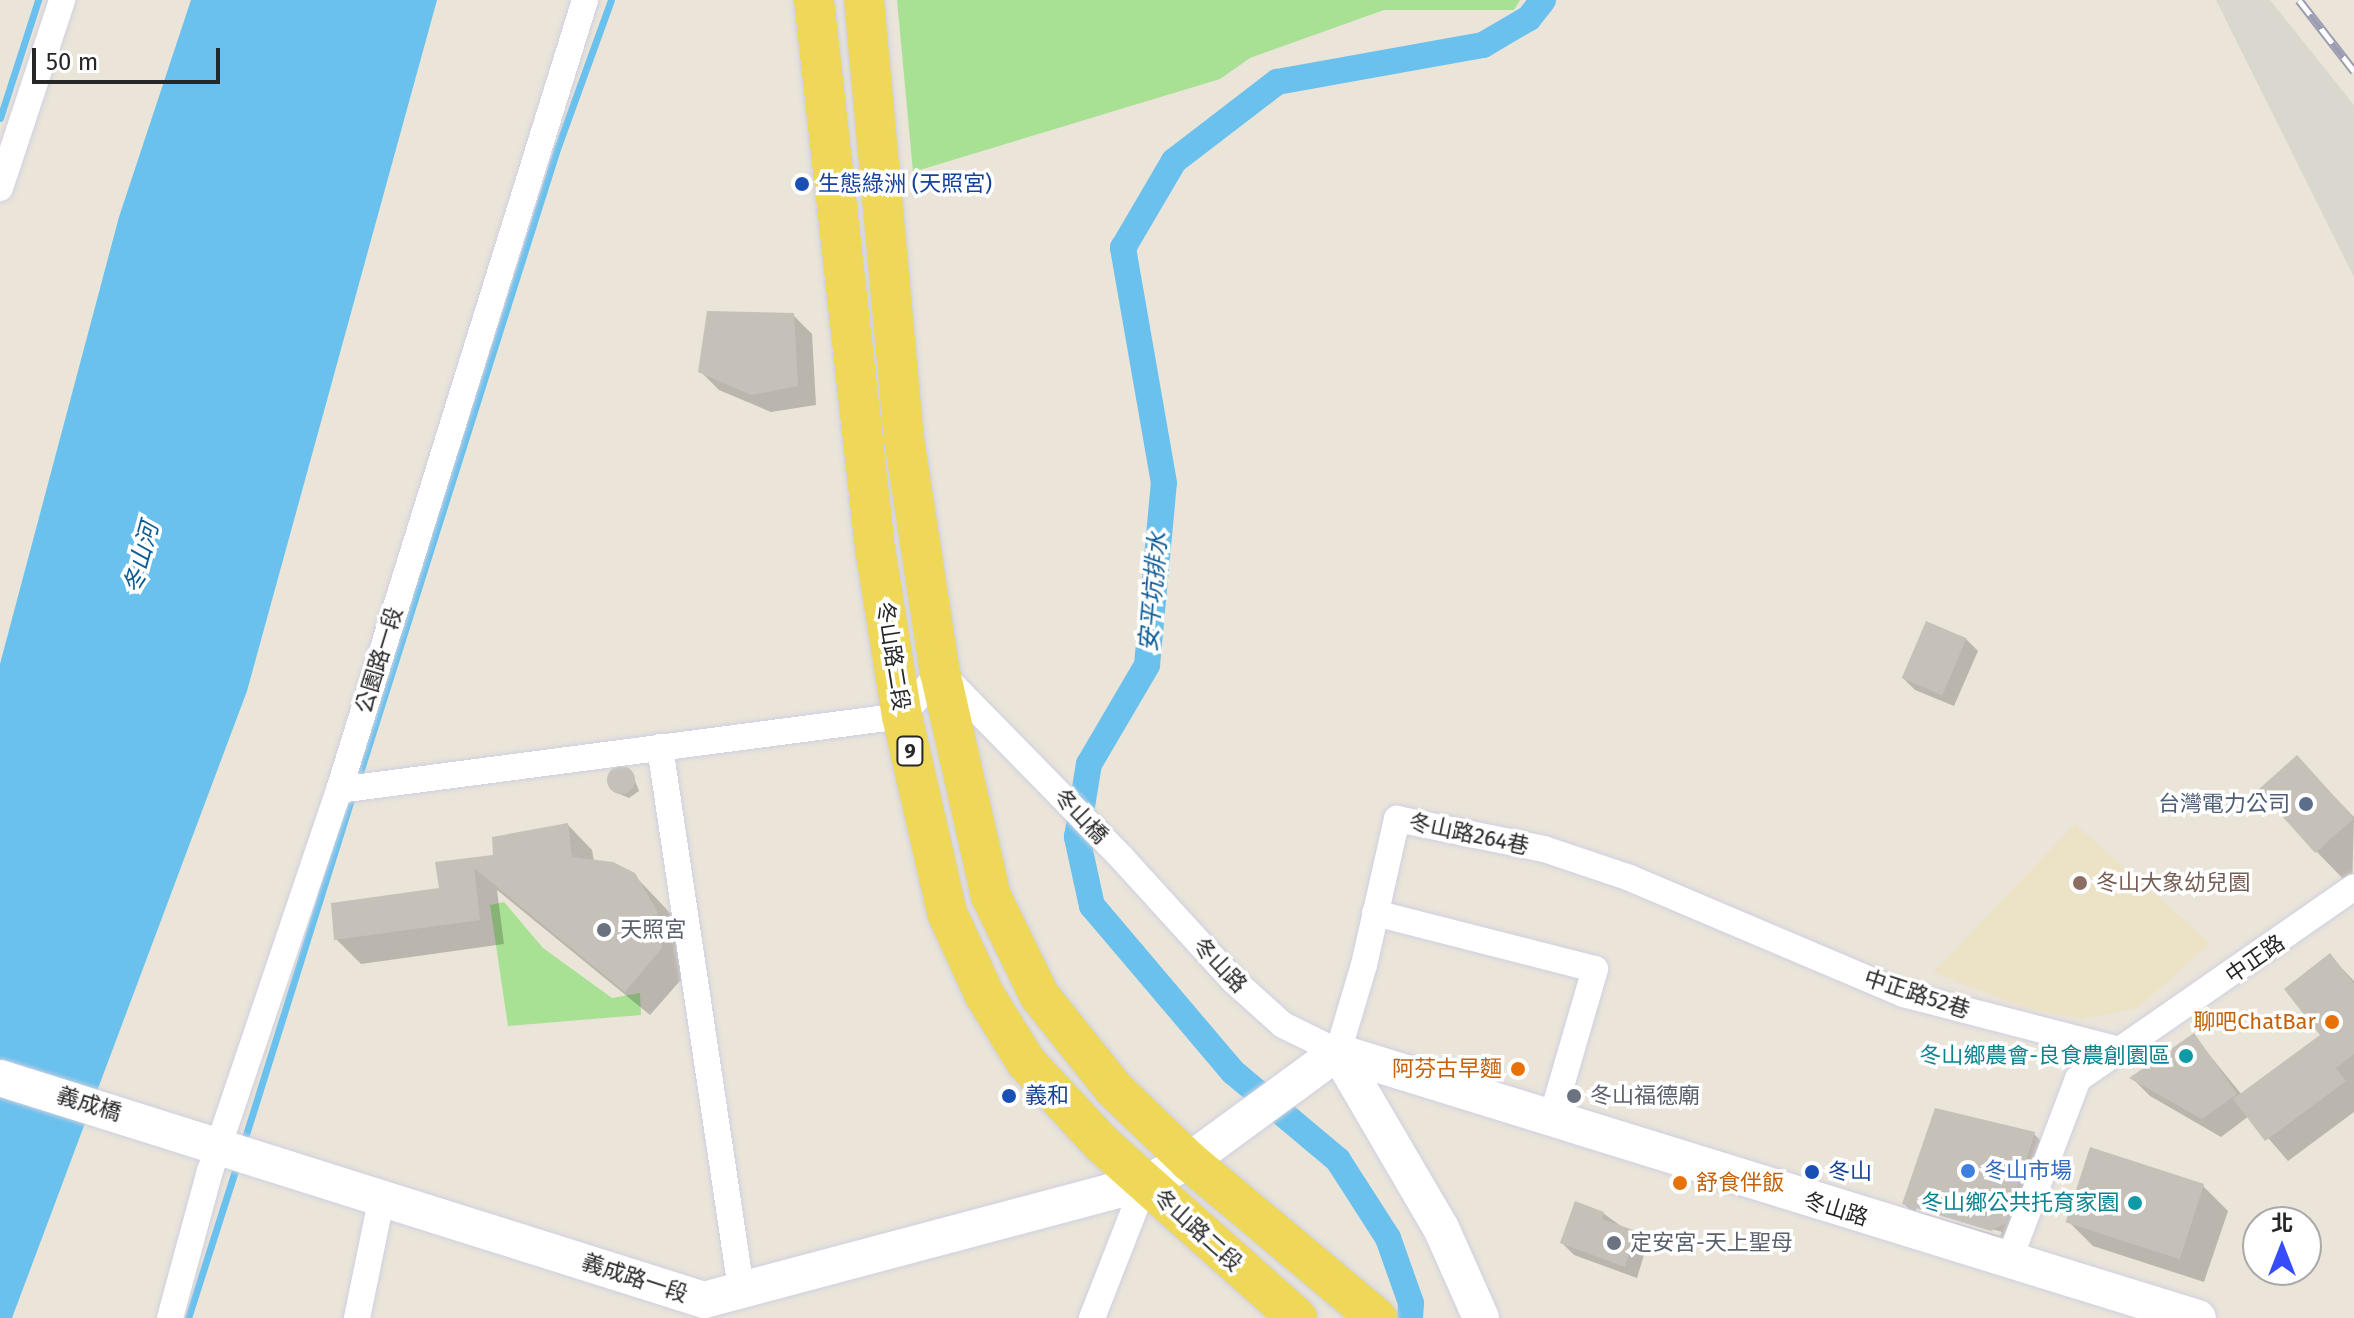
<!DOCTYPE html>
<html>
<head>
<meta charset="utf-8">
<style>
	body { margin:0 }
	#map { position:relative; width:2354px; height:1318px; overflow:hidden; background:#eae4d9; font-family:"Fira Sans","Noto Sans TC",sans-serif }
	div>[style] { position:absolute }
	.education>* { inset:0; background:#ece3c7 }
	.green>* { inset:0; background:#a9e194 }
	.plaza>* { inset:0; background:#dad7cf }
	.water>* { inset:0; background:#6ac1ed }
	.shadow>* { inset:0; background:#0003 }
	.stream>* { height:7px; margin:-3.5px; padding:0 3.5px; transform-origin:3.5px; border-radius:3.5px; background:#6ac1ed }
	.canal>* { height:26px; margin:-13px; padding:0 13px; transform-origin:13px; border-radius:13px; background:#6ac1ed }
	.building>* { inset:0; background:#c5c1b9; transform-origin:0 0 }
	.round { border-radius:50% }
	.roads { filter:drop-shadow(0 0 2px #ced0e1) drop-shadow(0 0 2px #ced0e1) }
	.street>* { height:26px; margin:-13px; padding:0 13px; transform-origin:13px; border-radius:13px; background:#fff }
	.secondary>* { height:36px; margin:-18px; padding:0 18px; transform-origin:18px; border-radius:18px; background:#fff }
	.primary>* { height:40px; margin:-20px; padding:0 20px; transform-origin:20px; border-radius:20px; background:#efd858 }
	.rail>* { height:9px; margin-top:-4.5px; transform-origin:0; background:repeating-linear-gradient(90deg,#fff 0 18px,#9c9db2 0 36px); box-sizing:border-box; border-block:2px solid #9c9db2 }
	.dots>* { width:22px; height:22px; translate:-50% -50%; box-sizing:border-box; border:4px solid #fff; border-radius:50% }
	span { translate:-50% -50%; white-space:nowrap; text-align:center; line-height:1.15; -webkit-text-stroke:7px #fff; paint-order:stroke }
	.shield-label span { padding:2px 6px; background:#fff; border:2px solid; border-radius:6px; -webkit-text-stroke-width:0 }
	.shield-label { font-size:20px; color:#272727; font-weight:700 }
	.transit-label { font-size:22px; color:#164399 }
	.left { translate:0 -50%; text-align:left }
	.street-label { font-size:22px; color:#272727 }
	.service-label { font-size:22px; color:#4e5e75 }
	.right { translate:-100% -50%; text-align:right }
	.education-label { font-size:22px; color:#785e54 }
	.worship-label { font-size:22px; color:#5b616d }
	.food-label { font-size:22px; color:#c56008 }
	.culture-label { font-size:22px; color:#0d838f }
	.shop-label { font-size:22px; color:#366cbe }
	.water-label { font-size:24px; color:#0d5c95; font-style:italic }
	.north { position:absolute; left:2242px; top:1206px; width:80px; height:80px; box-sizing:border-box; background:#fff; border:2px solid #a9a9a9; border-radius:50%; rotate:0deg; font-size:22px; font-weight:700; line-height:32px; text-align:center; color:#272727 }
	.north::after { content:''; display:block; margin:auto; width:28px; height:36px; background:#374df9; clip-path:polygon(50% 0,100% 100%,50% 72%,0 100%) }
	.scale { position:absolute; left:32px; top:48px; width:188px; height:36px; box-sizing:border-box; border:4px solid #272727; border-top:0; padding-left:10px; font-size:24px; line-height:28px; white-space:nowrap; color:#272727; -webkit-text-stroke:6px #fff; paint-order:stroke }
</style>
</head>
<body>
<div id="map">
	<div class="education">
		<div style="clip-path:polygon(2075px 824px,2210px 943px,2138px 1008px,2082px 1019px,2028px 1009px,1933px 972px)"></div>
	</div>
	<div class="green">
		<div style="clip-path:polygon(897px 0,1520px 0,1514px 10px,1384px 10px,1250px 58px,1220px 79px,913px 172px)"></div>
		<div style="clip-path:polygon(504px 902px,543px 948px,612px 998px,640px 993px,641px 1015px,508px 1026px,490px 905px)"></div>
	</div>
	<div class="plaza">
		<div style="clip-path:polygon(2216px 0,2270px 0,2354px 105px,2354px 277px)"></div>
	</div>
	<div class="water">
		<div style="clip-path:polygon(191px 0,437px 0,247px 691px,12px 1318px,0 1318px,0 664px,119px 217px)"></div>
	</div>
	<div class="shadow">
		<div style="clip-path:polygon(793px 315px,812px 334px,816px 405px,771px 412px,719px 390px,700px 371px)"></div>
		<div style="clip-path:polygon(1966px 639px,1978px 651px,1954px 706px,1915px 690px,1903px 678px)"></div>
		<div style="clip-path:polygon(2297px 758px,2354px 817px,2352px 888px,2317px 852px)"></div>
		<div style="clip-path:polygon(610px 773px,632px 773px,639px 791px,629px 798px,617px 793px)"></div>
		<div style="clip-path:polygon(568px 825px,592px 850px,594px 861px,634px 875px,673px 916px,686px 974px,650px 1015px,497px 890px,504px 944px,361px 964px,336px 939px,441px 889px,437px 864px,495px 857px)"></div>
		<div style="clip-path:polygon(2330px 956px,2354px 981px,2354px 1112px,2288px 1161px,2249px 1116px,2221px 1137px,2150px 1096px,2132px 1078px,2194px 1036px,2242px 1095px,2323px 1035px)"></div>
		<div style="clip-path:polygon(evenodd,2034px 1134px,2046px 1146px,2004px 1242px,1916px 1216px,1904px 1204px,2034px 1134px,1916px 1206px,2002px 1232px,2000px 1236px,1916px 1211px,1916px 1206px)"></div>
		<div style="clip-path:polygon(2203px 1186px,2228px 1211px,2204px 1282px,2093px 1246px,2068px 1221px)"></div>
		<div style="clip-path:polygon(1603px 1213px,1647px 1245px,1637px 1278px,1574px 1255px,1562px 1243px)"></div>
	</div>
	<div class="stream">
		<div style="left:0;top:118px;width:124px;rotate:-72.1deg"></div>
		<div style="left:357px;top:782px;width:664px;rotate:-72.47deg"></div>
		<div style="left:557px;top:149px;width:158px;rotate:-70.1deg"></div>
		<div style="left:243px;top:1144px;width:367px;rotate:-72.6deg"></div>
		<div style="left:188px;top:1318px;width:162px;rotate:-72.3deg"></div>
	</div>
	<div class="canal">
		<div style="left:1410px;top:1318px;width:15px;rotate:-86deg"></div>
		<div style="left:1411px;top:1303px;width:69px;rotate:-109.5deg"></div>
		<div style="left:1388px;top:1238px;width:93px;rotate:-122.7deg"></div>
		<div style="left:1338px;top:1160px;width:137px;rotate:-140deg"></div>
		<div style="left:1233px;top:1072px;width:218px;rotate:-130.3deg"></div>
		<div style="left:1092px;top:906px;width:71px;rotate:-102.3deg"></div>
		<div style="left:1077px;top:837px;width:74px;rotate:-80.7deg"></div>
		<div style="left:1089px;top:764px;width:115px;rotate:-59.6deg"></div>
		<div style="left:1147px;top:665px;width:183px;rotate:-84.7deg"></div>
		<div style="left:1164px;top:483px;width:239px;rotate:-99.9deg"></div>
		<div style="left:1123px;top:248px;width:101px;rotate:-59.6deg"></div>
		<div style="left:1174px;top:161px;width:130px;rotate:-37.5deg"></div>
		<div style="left:1277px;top:82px;width:209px;rotate:-10.2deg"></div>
		<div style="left:1483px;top:45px;width:53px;rotate:-30.4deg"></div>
		<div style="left:1529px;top:18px;width:23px;rotate:-52deg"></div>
	</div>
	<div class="building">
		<div style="clip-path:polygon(707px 311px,794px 313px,798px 386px,751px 395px,698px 372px)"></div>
		<div style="left:1926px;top:621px;width:44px;height:62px;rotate:23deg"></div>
		<div style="left:2297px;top:755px;width:85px;height:52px;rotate:48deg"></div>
		<div class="round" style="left:607px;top:766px;width:28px;height:28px"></div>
		<div style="clip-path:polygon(568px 823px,572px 857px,613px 862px,635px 873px,657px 911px,662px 948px,625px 992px,474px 868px,480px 920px,334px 940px,331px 903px,439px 888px,435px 862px,493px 855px,492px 837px)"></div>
		<div style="clip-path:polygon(2330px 953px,2354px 984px,2354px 1054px,2336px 1068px,2346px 1081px,2265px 1141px,2233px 1099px,2320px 1035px,2284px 989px)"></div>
		<div style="clip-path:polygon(2194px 1033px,2237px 1094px,2202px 1119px,2129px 1078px)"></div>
		<div style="clip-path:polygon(1935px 1108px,2035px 1132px,2006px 1223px,1991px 1231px,1902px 1204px)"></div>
		<div style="left:2090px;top:1147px;width:120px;height:79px;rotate:18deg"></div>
		<div style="clip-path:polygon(1575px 1201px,1604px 1212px,1602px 1219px,1636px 1231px,1625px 1267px,1560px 1243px)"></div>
	</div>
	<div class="roads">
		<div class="street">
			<div style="left:0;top:188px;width:198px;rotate:-71.7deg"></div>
			<div style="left:660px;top:747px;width:548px;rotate:81.5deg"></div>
			<div style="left:339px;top:790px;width:568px;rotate:-7.49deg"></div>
			<div style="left:902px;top:716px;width:58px;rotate:-49.2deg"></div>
			<div style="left:940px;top:672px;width:259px;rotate:45.6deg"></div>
			<div style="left:1121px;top:857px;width:166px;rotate:47.7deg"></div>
			<div style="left:1233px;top:980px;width:67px;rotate:42deg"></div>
			<div style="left:1283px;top:1025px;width:61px;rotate:26.1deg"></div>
			<div style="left:1338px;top:1052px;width:91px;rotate:-73.4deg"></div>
			<div style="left:1364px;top:965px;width:150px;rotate:-77.3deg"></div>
			<div style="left:1397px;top:819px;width:150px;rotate:11.5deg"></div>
			<div style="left:1544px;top:849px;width:91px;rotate:18.6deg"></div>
			<div style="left:1630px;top:878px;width:297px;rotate:23deg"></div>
			<div style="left:1903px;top:994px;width:223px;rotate:14.5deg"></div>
			<div style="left:1375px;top:913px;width:227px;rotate:14.3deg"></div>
			<div style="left:1595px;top:969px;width:157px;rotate:106.2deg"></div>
			<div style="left:2008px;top:1263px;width:197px;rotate:-69.2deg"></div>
			<div style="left:2078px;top:1079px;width:336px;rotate:-34.8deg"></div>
			<div style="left:170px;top:1318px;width:152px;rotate:-74.8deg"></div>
			<div style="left:210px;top:1171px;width:402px;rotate:-71.3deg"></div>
			<div style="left:339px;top:790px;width:827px;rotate:-72.7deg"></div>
			<div style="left:357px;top:1318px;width:125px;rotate:-78.4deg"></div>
			<div style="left:1092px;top:1318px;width:145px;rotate:-68.6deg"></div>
		</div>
		<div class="secondary">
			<div style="left:1338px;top:1052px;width:900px;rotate:17.19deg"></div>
			<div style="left:1338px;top:1052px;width:204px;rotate:59.7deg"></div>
			<div style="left:1441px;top:1228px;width:98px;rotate:66deg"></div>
			<div style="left:0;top:1078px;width:738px;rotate:17.5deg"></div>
			<div style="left:704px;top:1300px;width:456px;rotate:-14.9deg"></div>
			<div style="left:1145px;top:1183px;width:49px;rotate:-26.6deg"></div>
			<div style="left:1189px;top:1161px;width:185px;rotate:-36.2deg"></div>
		</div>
		<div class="primary">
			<div style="left:814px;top:0;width:551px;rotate:83.65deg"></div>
			<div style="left:875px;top:548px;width:170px;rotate:80.9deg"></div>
			<div style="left:902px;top:716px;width:202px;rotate:77.1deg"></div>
			<div style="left:947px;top:913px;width:89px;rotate:65.4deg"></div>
			<div style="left:984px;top:994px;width:80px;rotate:58.3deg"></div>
			<div style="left:1026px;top:1062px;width:112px;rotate:47.2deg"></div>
			<div style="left:1102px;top:1144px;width:261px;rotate:41.7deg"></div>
			<div style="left:864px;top:0;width:440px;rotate:84.8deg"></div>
			<div style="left:904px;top:438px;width:237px;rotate:81.3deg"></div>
			<div style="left:940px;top:672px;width:230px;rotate:77.2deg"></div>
			<div style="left:991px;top:896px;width:110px;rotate:64.1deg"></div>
			<div style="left:1039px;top:995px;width:120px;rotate:51.4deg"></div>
			<div style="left:1114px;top:1089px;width:104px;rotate:43.8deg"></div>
			<div style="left:1189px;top:1161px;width:245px;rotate:39.9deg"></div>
		</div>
	</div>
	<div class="rail">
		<div style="left:2299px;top:0;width:90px;rotate:52.2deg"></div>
	</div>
	<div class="dots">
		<div style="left:802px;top:184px;background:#1a4fb4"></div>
		<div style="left:2306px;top:804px;background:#5c6f8a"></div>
		<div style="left:2080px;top:883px;background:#8d6e63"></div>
		<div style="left:604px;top:930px;background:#6b7280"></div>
		<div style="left:2332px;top:1022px;background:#e8710a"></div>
		<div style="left:2186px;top:1056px;background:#0f9aa8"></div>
		<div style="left:1518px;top:1069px;background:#e8710a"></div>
		<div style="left:1009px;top:1096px;background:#1a4fb4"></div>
		<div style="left:1574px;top:1096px;background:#6b7280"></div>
		<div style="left:1968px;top:1171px;background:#3f7fe0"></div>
		<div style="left:1812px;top:1172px;background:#1a4fb4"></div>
		<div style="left:1680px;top:1183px;background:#e8710a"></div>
		<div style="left:2135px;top:1203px;background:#0f9aa8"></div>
		<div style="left:1614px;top:1243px;background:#6b7280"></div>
	</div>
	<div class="shield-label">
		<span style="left:910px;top:751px">9</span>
	</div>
	<div class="transit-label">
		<span class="left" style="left:818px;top:184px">生態綠洲 (天照宮)</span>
		<span class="left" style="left:1025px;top:1096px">義和</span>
		<span class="left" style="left:1828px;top:1172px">冬山</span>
	</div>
	<div class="street-label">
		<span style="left:893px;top:656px;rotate:81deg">冬山路二段</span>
		<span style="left:379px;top:660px;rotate:-73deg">公園路一段</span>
		<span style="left:1081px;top:816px;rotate:46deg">冬山橋</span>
		<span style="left:1469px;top:834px;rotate:12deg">冬山路264巷</span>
		<span style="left:2255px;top:959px;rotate:-35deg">中正路</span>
		<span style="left:1220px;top:965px;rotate:46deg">冬山路</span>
		<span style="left:1917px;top:994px;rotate:18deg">中正路52巷</span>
		<span style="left:89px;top:1104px;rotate:17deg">義成橋</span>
		<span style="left:1836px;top:1209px;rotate:17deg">冬山路</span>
		<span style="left:1198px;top:1230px;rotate:42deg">冬山路二段</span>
		<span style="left:635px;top:1278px;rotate:18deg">義成路一段</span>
	</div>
	<div class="service-label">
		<span class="right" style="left:2290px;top:804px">台灣電力公司</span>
	</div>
	<div class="education-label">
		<span class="left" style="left:2096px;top:883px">冬山大象幼兒園</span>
	</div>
	<div class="worship-label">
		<span class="left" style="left:620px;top:930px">天照宮</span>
		<span class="left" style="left:1590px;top:1096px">冬山福德廟</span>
		<span class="left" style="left:1630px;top:1243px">定安宮-天上聖母</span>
	</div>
	<div class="food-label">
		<span class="right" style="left:2316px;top:1022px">聊吧ChatBar</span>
		<span class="right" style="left:1502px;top:1069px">阿芬古早麵</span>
		<span class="left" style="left:1696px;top:1183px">舒食伴飯</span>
	</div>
	<div class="culture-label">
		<span class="right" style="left:2170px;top:1056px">冬山鄉農會-良食農創園區</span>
		<span class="right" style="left:2119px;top:1203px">冬山鄉公共托育家園</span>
	</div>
	<div class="shop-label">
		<span class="left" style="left:1984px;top:1171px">冬山市場</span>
	</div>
	<div class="water-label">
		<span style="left:142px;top:558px;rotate:-75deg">冬山河</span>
		<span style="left:1154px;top:592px;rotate:-85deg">安平坑排水</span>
	</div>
	<div class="north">北</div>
	<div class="scale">50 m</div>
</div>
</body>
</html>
